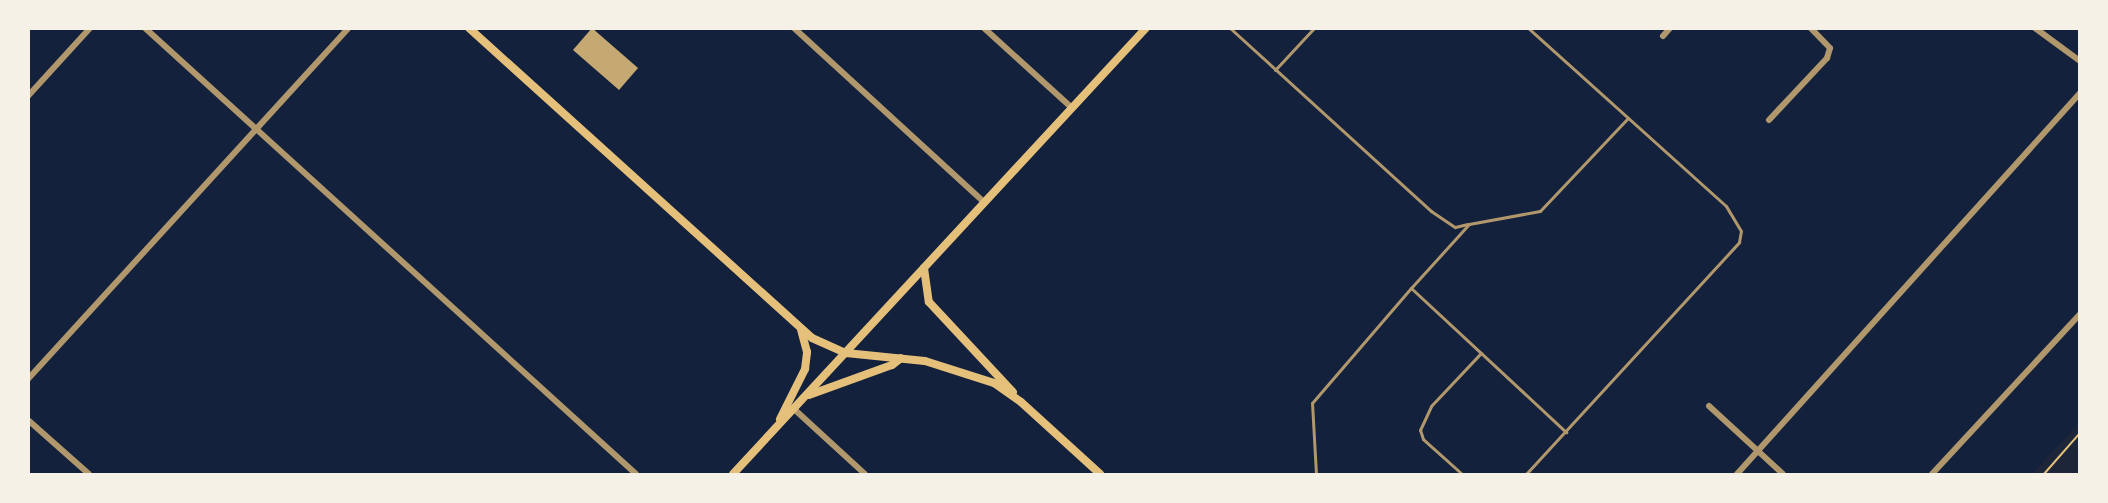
<!DOCTYPE html>
<html>
<head>
<meta charset="utf-8">
<style>
	body { margin:0 }
	#map { position:relative; width:2108px; height:503px; overflow:hidden; background:#14213d; font-family:Spectral,serif }
	div>[style] { position:absolute }
	.green>* { inset:0; background:#1d2539 }
	.building>* { inset:0; background:#c6a872; transform-origin:0 0 }
	.path>* { height:2px; margin:-1px; padding:0 1px; transform-origin:1px; border-radius:1px; background:#e5c07b }
	.service>* { height:3px; margin:-1.5px; padding:0 1.5px; transform-origin:1.5px; border-radius:1.5px; background:#b1986c }
	.minor>* { height:6px; margin:-3px; padding:0 3px; transform-origin:3px; border-radius:3px; background:#b1986c }
	.secondary>* { height:8px; margin:-4px; padding:0 4px; transform-origin:4px; border-radius:4px; background:#e5c07b }
	span { translate:-50% -50%; white-space:nowrap; text-align:center; line-height:1.15; -webkit-text-stroke:4.5px #f6f1e7; paint-order:stroke }
	.frame { position:absolute; inset:0; border:30px solid #f6f1e7; pointer-events:none }
</style>
</head>
<body>
<div id="map">
	<div class="green">
		<div style="clip-path:polygon(2079px 423px,2079px 474px,2032px 474px)"></div>
	</div>
	<div class="building">
		<div style="left:592px;top:28px;width:61px;height:29px;rotate:41deg"></div>
	</div>
	<div class="path">
		<div style="left:2044px;top:474px;width:55px;rotate:-48.7deg"></div>
	</div>
	<div class="service">
		<div style="left:1230px;top:28px;width:272px;rotate:42.3deg"></div>
		<div style="left:1431px;top:211px;width:29px;rotate:34deg"></div>
		<div style="left:1455px;top:227px;width:13px;rotate:-13deg"></div>
		<div style="left:1275px;top:70px;width:57px;rotate:-47.1deg"></div>
		<div style="left:1411px;top:288px;width:212px;rotate:42.9deg"></div>
		<div style="left:1316px;top:474px;width:71px;rotate:-93.2deg"></div>
		<div style="left:1312px;top:403px;width:152px;rotate:-49.3deg"></div>
		<div style="left:1411px;top:288px;width:86px;rotate:-47.8deg"></div>
		<div style="left:1469px;top:224px;width:72px;rotate:-10.4deg"></div>
		<div style="left:1540px;top:211px;width:128px;rotate:-46.6deg"></div>
		<div style="left:1462px;top:474px;width:52px;rotate:-138.1deg"></div>
		<div style="left:1423px;top:439px;width:9px;rotate:-108deg"></div>
		<div style="left:1420px;top:430px;width:26px;rotate:-65deg"></div>
		<div style="left:1431px;top:406px;width:73px;rotate:-46.7deg"></div>
		<div style="left:1526px;top:474px;width:315px;rotate:-47.4deg"></div>
		<div style="left:1739px;top:242px;width:11px;rotate:-80deg"></div>
		<div style="left:1741px;top:231px;width:29px;rotate:-121deg"></div>
		<div style="left:1726px;top:206px;width:266px;rotate:-138deg"></div>
	</div>
	<div class="minor">
		<div style="left:145px;top:28px;width:663px;rotate:42.25deg"></div>
		<div style="left:794px;top:28px;width:259px;rotate:42.5deg"></div>
		<div style="left:984px;top:28px;width:119px;rotate:42.3deg"></div>
		<div style="left:2035px;top:28px;width:56px;rotate:36.3deg"></div>
		<div style="left:1663px;top:36px;width:11px;rotate:-49deg"></div>
		<div style="left:28px;top:96px;width:92px;rotate:-47.6deg"></div>
		<div style="left:1769px;top:120px;width:85px;rotate:-46.9deg"></div>
		<div style="left:1827px;top:58px;width:10px;rotate:-73deg"></div>
		<div style="left:1830px;top:48px;width:28px;rotate:-134deg"></div>
		<div style="left:28px;top:379px;width:476px;rotate:-47.6deg"></div>
		<div style="left:1709px;top:406px;width:100px;rotate:42.6deg"></div>
		<div style="left:794px;top:409px;width:96px;rotate:42.5deg"></div>
		<div style="left:28px;top:420px;width:81px;rotate:41.5deg"></div>
		<div style="left:1737px;top:474px;width:513px;rotate:-48deg"></div>
		<div style="left:1932px;top:474px;width:218px;rotate:-47.2deg"></div>
	</div>
	<div class="secondary">
		<div style="left:469px;top:28px;width:462px;rotate:42.1deg"></div>
		<div style="left:812px;top:338px;width:37px;rotate:24deg"></div>
		<div style="left:846px;top:353px;width:79px;rotate:5.8deg"></div>
		<div style="left:925px;top:361px;width:72px;rotate:17.7deg"></div>
		<div style="left:994px;top:383px;width:33px;rotate:35deg"></div>
		<div style="left:1021px;top:402px;width:107px;rotate:42.3deg"></div>
		<div style="left:924px;top:268px;width:34px;rotate:82deg"></div>
		<div style="left:929px;top:302px;width:123px;rotate:47deg"></div>
		<div style="left:809px;top:395px;width:88px;rotate:-19.9deg"></div>
		<div style="left:892px;top:365px;width:11px;rotate:-38deg"></div>
		<div style="left:780px;top:419px;width:56px;rotate:-63.4deg"></div>
		<div style="left:805px;top:369px;width:17px;rotate:-83deg"></div>
		<div style="left:807px;top:352px;width:23px;rotate:-105deg"></div>
		<div style="left:733px;top:474px;width:608px;rotate:-47.2deg"></div>
	</div>
	<div class="frame"></div>
</div>
</body>
</html>
